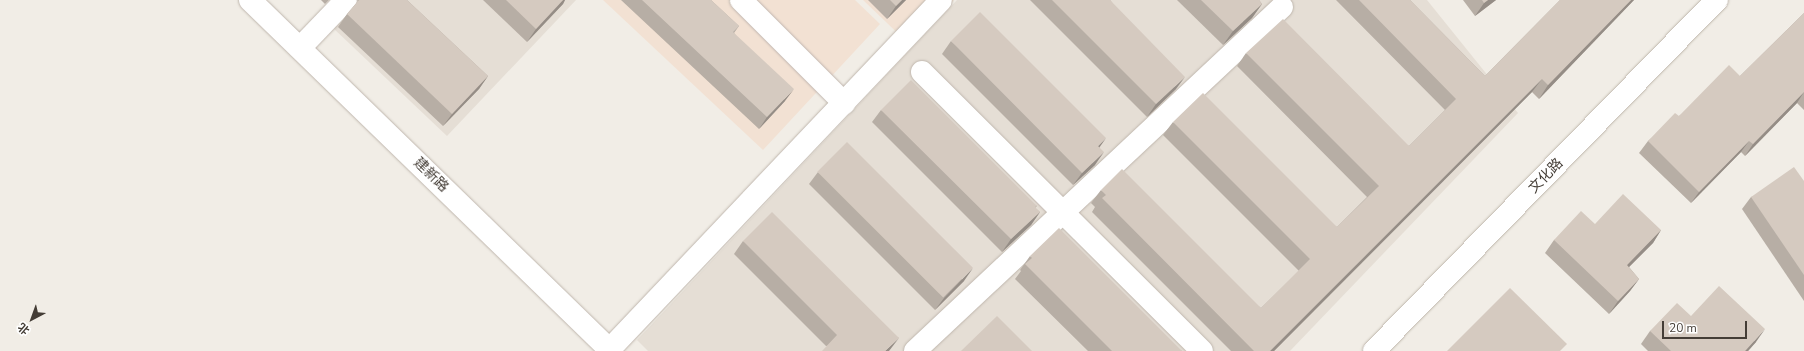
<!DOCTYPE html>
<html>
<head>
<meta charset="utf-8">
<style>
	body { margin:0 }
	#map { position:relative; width:1804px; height:351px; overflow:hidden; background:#f1ede6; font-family:"Nunito Sans","Noto Sans SC",sans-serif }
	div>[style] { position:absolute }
	.residential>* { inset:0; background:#e5ded5 }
	.commercial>* { inset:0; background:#f2e1d3 }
	.roads { filter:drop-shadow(0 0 1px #bfb6ad) drop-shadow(0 0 1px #bfb6ad) }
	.minor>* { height:22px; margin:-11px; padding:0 11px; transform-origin:11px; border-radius:11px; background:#fff }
	.tertiary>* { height:22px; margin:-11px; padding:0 11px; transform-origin:11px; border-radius:11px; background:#fff }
	.wall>* { inset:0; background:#b7aea5 }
	.shaded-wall>* { inset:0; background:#958d86 }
	.building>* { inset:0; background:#d5cac0; transform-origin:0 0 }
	span { translate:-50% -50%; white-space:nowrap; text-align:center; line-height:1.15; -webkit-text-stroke:3.5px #fff; paint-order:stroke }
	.street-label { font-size:14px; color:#443d36 }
	.north { position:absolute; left:12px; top:299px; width:40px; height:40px; -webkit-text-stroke:3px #fff; paint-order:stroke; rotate:221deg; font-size:11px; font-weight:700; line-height:16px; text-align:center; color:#443d36 }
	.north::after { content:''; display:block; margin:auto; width:14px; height:18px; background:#443d36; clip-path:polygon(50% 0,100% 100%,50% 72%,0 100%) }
	.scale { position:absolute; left:1662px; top:321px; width:85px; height:18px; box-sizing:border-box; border:2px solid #443d36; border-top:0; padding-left:5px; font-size:12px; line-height:14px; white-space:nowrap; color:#443d36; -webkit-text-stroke:3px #fff; paint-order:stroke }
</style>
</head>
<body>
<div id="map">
	<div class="residential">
		<div style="clip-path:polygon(358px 0,576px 0,447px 136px,332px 27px)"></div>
		<div style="clip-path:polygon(957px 0,1427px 0,1518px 113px,1290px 351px,648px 351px,637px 340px)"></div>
	</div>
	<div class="commercial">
		<div style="clip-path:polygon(603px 0,855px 0,880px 24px,763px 150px)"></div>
		<div style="clip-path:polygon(863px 0,954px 0,910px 45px)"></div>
	</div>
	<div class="roads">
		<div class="minor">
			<div style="left:741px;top:0;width:146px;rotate:45deg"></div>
			<div style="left:300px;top:48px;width:66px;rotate:-46.2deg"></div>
			<div style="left:922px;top:72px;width:395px;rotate:44.9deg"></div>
			<div style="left:609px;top:350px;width:482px;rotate:-46.5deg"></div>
			<div style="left:915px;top:351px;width:503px;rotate:-43.15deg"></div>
		</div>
		<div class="tertiary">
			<div style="left:250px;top:0;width:504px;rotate:44.2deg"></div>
			<div style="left:1374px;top:351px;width:491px;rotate:-45.7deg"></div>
		</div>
	</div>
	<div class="wall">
		<div style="clip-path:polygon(321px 0,329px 0,325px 4px)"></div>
		<div style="clip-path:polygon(357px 0,407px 0,488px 76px,479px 89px,443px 126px,338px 27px,347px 14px,358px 1px)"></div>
		<div style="clip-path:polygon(483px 0,565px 0,563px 4px,527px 42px)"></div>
		<div style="clip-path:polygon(621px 0,711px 0,739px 26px,734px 33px,785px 101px,759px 129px)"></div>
		<div style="clip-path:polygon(868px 0,906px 0,887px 19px)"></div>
		<div style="clip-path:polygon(1030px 0,1110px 0,1176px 89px,1147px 117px)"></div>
		<div style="clip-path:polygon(1177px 0,1259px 0,1262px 4px,1252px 18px,1223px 45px)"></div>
		<div style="clip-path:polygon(1336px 0,1410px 0,1485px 76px,1560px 0,1634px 0,1539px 99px,1532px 92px,1274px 351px,1231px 351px,1092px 212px,1095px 207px,1091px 203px,1101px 190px,1261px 308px,1299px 271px,1163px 135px,1173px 122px,1337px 227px,1367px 197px,1237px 66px,1246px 53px,1409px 146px,1445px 110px)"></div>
		<div style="clip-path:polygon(1463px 0,1496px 0,1475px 16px)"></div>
		<div style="clip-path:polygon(1804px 13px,1804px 110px,1797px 103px,1745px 156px,1741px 152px,1691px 203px,1639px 153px,1648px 141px,1679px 116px,1740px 76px)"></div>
		<div style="clip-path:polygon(951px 41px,1095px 165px,1073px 185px,942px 54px)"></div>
		<div style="clip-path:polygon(881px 110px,1037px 206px,1035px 208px,1040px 212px,1031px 225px,1002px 252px,872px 122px)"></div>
		<div style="clip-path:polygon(818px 172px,964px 281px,935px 310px,809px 184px)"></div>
		<div style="clip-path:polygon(1804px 181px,1804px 301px,1742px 209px,1751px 197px)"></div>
		<div style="clip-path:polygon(1595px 224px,1661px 230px,1653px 243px,1629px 267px,1639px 279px,1630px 291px,1609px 314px,1545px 253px,1554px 240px)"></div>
		<div style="clip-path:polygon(743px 241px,899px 338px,826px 346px,734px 254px)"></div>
		<div style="clip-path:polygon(1030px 256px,1182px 351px,1088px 351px,1015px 279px,1021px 271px,1020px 270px)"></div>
		<div style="clip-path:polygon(1691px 316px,1756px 342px,1748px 351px,1648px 351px,1641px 344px,1650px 331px)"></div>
	</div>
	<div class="shaded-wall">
		<div style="clip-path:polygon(563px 0,565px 0,563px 4px,527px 42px,536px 29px)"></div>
		<div style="clip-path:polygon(902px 0,906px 0,887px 19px,896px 6px)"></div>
		<div style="clip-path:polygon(1488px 0,1496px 0,1475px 16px,1484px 3px)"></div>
		<div style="clip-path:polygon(1631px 0,1634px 0,1539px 99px,1548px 85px)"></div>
		<div style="clip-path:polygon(1262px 4px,1252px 18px,1223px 45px,1233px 31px)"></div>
		<div style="clip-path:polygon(488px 76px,479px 89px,443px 126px,452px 114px)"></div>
		<div style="clip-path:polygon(1185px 77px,1176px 89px,1147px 117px,1156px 104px)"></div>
		<div style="clip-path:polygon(1542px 79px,1532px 92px,1274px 351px,1270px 351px)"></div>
		<div style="clip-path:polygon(794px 89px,785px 101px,759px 129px,767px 117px)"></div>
		<div style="clip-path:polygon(1804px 92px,1797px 103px,1745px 156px,1753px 144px)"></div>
		<div style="clip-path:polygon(1106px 138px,1097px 151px,1098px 146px)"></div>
		<div style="clip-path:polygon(1749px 141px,1741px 152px,1691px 203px,1699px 192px)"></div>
		<div style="clip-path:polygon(1104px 152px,1095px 165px,1073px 185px,1082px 173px)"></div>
		<div style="clip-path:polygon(1040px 212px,1031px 225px,1002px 252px,1011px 239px)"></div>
		<div style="clip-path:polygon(1661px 230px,1653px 243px,1619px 277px,1627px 265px)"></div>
		<div style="clip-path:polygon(973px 268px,964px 281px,935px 310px,944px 298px)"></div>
		<div style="clip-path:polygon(1639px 279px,1630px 291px,1609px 314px,1618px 301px)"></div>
		<div style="clip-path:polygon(1765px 329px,1756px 342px,1748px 351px,1745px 351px)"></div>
		<div style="clip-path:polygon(899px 338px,889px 351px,885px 351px)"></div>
	</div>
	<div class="building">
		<div style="clip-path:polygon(359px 0,407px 0,488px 76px,452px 114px,347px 14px)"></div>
		<div style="clip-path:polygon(506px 0,563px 0,536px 29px)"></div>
		<div style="clip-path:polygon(642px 0,711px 0,739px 26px,733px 32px,794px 89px,767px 117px)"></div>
		<div style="clip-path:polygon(890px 0,902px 0,896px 6px)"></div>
		<div style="clip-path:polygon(1052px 0,1110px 0,1185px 77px,1156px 104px)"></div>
		<div style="clip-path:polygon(1201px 0,1259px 0,1262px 4px,1233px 31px)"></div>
		<div style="clip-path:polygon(1359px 0,1410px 0,1485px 76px,1560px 0,1631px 0,1548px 85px,1542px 79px,1270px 351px,1254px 351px,1102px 198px,1106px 195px,1101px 190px,1122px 169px,1261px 308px,1310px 259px,1173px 122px,1203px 93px,1337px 227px,1379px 186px,1246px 53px,1283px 19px,1409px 146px,1456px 99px)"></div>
		<div style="clip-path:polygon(1482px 0,1488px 0,1484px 3px)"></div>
		<div style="clip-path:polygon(980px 12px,1106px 138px,1098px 146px,1104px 152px,1082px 173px,951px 41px)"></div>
		<div style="clip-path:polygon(1804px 13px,1804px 92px,1753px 144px,1749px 141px,1699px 192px,1648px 141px,1675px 113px,1679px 116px,1729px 65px,1740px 76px)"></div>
		<div style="clip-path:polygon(911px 80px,1037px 206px,1035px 207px,1040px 212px,1011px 239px,881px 110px)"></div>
		<div style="left:847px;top:142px;width:178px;height:42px;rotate:45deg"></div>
		<div style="clip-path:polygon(1794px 167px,1804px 181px,1804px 275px,1751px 197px)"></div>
		<div style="clip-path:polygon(1623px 194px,1661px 230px,1627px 265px,1639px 279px,1618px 301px,1554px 240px,1581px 211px,1595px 224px)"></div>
		<div style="clip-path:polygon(772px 212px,899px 338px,885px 351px,822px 351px,837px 335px,743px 241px)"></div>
		<div style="clip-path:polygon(1059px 228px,1182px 351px,1112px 351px,1025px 264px,1032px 258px,1030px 256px)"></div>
		<div style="clip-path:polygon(1719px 286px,1765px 329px,1745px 351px,1671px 351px,1650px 331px,1677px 303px,1691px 316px)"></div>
		<div style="clip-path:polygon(1510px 288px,1567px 344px,1560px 351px,1447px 351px)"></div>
		<div style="clip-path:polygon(997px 316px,1032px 351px,961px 351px)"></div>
	</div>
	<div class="street-label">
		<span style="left:431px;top:175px;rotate:44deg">建新路</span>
		<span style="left:1546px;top:176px;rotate:-46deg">文化路</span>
	</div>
	<div class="north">北</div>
	<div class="scale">20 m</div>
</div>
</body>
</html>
